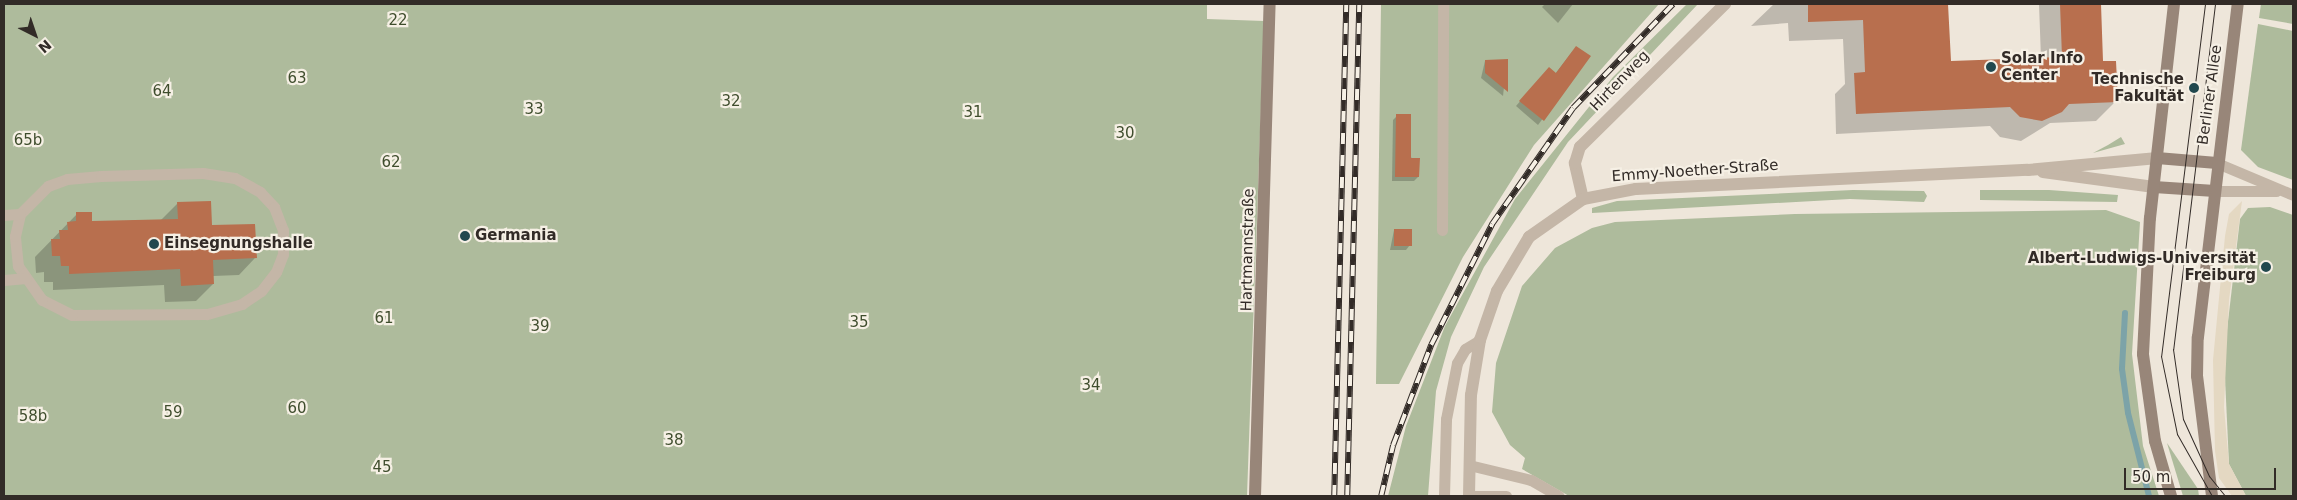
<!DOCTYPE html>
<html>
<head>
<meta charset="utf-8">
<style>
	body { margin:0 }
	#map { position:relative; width:2297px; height:500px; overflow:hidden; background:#eee6da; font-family:"DejaVu Sans",sans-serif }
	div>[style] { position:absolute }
	.green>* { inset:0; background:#aebb9c }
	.plaza>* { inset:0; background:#e4d8c2 }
	.shadow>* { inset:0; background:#0003 }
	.stream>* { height:6px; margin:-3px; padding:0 3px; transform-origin:3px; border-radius:3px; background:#7ca3a8 }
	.building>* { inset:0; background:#b86f4e; transform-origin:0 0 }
	.lane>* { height:11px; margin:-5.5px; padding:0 5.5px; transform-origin:5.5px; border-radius:5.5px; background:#c4b6a7 }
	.street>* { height:12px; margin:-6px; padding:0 6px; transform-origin:6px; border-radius:6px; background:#c4b6a7 }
	.secondary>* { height:12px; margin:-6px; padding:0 6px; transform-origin:6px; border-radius:6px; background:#988679 }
	.tram>* { height:1px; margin:-0.5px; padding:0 0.5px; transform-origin:0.5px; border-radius:0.5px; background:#322b27 }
	.rail>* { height:5.5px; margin-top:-2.75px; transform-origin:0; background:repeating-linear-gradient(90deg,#f6f0e5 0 11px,#322b27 0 22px); box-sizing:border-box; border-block:1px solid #322b27 }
	.dots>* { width:14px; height:14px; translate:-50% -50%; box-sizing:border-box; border:2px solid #f6f0e5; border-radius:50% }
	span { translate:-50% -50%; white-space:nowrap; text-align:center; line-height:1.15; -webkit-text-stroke:4.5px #f6f0e5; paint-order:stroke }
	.park-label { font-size:15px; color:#3f4d2d }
	.poi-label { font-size:15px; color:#322b27; font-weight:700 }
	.left { translate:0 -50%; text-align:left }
	.right { translate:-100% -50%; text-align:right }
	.street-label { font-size:15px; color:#322b27 }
	.frame { position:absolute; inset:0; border:5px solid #322b27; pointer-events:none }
	.north { position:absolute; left:10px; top:10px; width:50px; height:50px; -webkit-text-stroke:4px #f6f0e5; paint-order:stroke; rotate:139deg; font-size:14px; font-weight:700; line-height:20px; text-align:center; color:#322b27 }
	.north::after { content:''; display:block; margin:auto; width:18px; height:22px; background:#322b27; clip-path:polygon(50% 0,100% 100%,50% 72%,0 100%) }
	.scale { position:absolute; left:2124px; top:468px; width:152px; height:22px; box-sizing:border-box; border:2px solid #322b27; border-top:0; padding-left:6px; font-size:15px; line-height:18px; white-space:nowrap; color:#322b27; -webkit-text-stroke:4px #f6f0e5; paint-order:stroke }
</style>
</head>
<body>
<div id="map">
	<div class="green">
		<div style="clip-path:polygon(4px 4px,1207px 4px,1207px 19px,1264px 21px,1247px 496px,4px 496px)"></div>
		<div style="clip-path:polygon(1381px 4px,1659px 4px,1534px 145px,1463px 257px,1399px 384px,1376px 384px)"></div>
		<div style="clip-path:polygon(1687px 4px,1698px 4px,1568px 142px,1484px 267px,1451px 337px,1436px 391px,1428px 496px,1388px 496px,1406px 426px,1445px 326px,1515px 199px,1613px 77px)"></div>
		<div style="clip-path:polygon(2261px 4px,2293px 4px,2293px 24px,2259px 18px)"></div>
		<div style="clip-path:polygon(2258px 24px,2293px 31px,2293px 180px,2258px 167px,2241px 150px)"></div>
		<div style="clip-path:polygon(2121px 137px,2125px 144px,2093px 153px,2108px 145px)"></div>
		<div style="clip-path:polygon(1853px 190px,1924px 191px,1927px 196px,1924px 202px,1850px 199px,1592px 213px,1592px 208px,1617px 201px)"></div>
		<div style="clip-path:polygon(1980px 190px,2049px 190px,2118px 195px,2117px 202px,1980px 200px)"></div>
		<div style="clip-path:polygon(2270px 207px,2293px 215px,2293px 496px,2246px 496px,2229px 464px,2224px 356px,2240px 219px,2248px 208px)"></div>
		<div style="clip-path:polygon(2106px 210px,2140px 222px,2132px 354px,2143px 446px,2159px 496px,1569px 496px,1522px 469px,1525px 458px,1510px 445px,1492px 412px,1496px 363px,1522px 286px,1555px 248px,1592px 228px,1615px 222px,1795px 214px)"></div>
		<div style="clip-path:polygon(2167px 443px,2198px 489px,2199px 496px,2183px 496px)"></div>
	</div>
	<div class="plaza">
		<div style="clip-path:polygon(2242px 201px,2229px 300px,2224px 407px,2229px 464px,2246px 496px,2232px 496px,2219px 478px,2215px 451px,2213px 360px,2225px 236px,2229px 214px)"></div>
	</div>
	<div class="shadow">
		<div style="clip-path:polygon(1545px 4px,1573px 4px,1558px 23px,1542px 7px)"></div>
		<div style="clip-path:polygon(1774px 4px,1947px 4px,1950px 62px,2041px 59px,2039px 4px,2100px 4px,2102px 63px,2116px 101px,2096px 121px,2050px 123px,2021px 141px,2000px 137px,1990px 126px,1836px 134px,1835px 94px,1845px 84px,1843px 39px,1789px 41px,1788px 23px,1751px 26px)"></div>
		<div style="clip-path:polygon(1572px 52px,1589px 57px,1538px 125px,1516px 106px,1545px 73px,1555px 74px)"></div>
		<div style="clip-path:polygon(1485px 61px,1507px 61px,1503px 96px,1481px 78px)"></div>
		<div style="clip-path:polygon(1397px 116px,1418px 177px,1414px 181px,1392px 181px,1393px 120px)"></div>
		<div style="clip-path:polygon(178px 203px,255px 258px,239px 275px,213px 276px,213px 284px,196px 301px,165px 302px,164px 285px,53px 290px,53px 282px,44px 282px,44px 272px,36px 273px,35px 257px,77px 214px,91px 222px,161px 220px)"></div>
		<div style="clip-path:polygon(1394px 230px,1410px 245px,1406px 250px,1390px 250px)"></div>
	</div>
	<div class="stream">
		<div style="left:2125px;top:313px;width:56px;rotate:93.1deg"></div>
		<div style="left:2122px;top:369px;width:44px;rotate:82.2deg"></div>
		<div style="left:2128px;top:413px;width:86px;rotate:75.8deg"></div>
	</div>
	<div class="building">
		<div style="clip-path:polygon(1808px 4px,1948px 4px,1951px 61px,2062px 57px,2060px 4px,2101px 4px,2103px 61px,2116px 61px,2118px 102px,2069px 104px,2062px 112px,2042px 121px,2020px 117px,2010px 107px,1856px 114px,1854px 73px,1865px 72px,1863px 20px,1808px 22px)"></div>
		<div style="clip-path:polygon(1576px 46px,1591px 56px,1544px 121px,1519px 101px,1549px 67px,1556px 73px)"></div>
		<div style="clip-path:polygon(1508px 59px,1508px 92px,1485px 73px,1485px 60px)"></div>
		<div style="clip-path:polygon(1396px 114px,1411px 114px,1411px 158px,1420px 158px,1419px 177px,1395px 177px)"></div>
		<div style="clip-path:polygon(211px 201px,212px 225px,255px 224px,257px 258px,213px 260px,214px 284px,181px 286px,180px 269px,69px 274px,69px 266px,61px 266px,60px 256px,52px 256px,51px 239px,60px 239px,59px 230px,68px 230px,67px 222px,76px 221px,76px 212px,92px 212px,92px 221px,178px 219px,177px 202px)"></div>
		<div style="left:1394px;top:229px;width:18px;height:17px"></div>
	</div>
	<div class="lane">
		<div style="left:2217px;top:163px;width:82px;rotate:22.8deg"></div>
		<div style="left:203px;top:173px;width:32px;rotate:9deg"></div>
		<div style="left:235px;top:178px;width:29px;rotate:29deg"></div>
		<div style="left:260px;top:192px;width:21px;rotate:47deg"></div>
		<div style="left:274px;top:207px;width:25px;rotate:69deg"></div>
		<div style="left:283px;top:230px;width:24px;rotate:90deg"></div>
		<div style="left:283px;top:254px;width:19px;rotate:111deg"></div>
		<div style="left:276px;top:272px;width:24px;rotate:128deg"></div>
		<div style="left:261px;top:291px;width:23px;rotate:146deg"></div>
		<div style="left:242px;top:304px;width:37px;rotate:164deg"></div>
		<div style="left:206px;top:314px;width:134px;rotate:179.6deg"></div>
		<div style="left:72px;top:315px;width:34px;rotate:-153deg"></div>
		<div style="left:42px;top:300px;width:42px;rotate:-125.2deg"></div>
		<div style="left:18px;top:266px;width:30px;rotate:-96deg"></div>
		<div style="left:15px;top:236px;width:23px;rotate:-77deg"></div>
		<div style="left:20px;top:214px;width:40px;rotate:-45deg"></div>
		<div style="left:48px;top:186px;width:20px;rotate:-20deg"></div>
		<div style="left:67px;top:179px;width:34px;rotate:-5deg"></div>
		<div style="left:101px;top:176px;width:102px;rotate:-1.7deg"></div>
		<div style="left:2215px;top:191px;width:61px"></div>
		<div style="left:4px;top:215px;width:16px;rotate:-4deg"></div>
		<div style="left:1442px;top:230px;width:226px;rotate:-89.7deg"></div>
		<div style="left:4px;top:280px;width:22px;rotate:-5deg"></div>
		<div style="left:1469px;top:465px;width:64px;rotate:13.6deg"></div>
		<div style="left:1531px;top:480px;width:32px;rotate:30deg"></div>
		<div style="left:1444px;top:496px;width:77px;rotate:-88.5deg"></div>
		<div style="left:1446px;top:419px;width:57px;rotate:-78.9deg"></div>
		<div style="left:1457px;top:363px;width:16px;rotate:-60deg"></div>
		<div style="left:1465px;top:349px;width:17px;rotate:-31deg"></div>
		<div style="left:1472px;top:496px;width:34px"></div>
	</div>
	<div class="street">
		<div style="left:2043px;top:172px;width:112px;rotate:7.7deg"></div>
		<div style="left:1583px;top:199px;width:37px;rotate:-103deg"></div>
		<div style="left:1575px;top:163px;width:17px;rotate:-73deg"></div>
		<div style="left:1580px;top:147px;width:204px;rotate:-44.6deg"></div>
		<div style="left:1469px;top:496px;width:101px;rotate:-88.9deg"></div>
		<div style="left:1471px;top:395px;width:56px;rotate:-80.7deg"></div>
		<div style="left:1480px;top:340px;width:52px;rotate:-70.9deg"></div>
		<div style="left:1497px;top:291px;width:63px;rotate:-59.3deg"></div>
		<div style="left:1529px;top:237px;width:66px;rotate:-35.1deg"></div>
		<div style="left:1583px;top:199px;width:54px;rotate:-10.7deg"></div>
		<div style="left:1636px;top:189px;width:392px;rotate:-2.8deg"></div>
		<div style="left:2028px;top:170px;width:130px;rotate:-5.3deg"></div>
	</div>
	<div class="secondary">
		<div style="left:2157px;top:158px;width:60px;rotate:4.8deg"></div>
		<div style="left:2154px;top:187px;width:61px;rotate:3.8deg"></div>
		<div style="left:1255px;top:496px;width:492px;rotate:-88.3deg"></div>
		<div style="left:2171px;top:496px;width:57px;rotate:-106.2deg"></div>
		<div style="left:2155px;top:441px;width:88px;rotate:-97.9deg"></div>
		<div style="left:2143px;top:354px;width:136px;rotate:-87.1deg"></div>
		<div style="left:2150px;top:218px;width:215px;rotate:-83.6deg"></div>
		<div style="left:2212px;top:496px;width:121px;rotate:-97.1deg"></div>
		<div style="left:2197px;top:376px;width:39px;rotate:-89deg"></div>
		<div style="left:2198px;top:337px;width:335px;rotate:-83.2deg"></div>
	</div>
	<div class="tram">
		<div style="left:2205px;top:4px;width:355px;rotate:97.1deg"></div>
		<div style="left:2161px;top:356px;width:80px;rotate:78.4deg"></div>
		<div style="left:2177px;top:434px;width:71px;rotate:60.6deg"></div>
		<div style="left:2215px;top:4px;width:348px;rotate:96.9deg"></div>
		<div style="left:2173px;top:349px;width:71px;rotate:81.9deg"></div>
		<div style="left:2183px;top:419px;width:63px;rotate:65.5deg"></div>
		<div style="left:2209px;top:476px;width:26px;rotate:51deg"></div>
	</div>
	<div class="rail">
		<div style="left:1334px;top:496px;width:492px;rotate:-88.6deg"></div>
		<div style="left:1347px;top:496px;width:492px;rotate:-88.6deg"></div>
		<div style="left:1381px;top:496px;width:52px;rotate:-76.8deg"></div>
		<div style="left:1393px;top:445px;width:107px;rotate:-69.2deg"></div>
		<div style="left:1431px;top:345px;width:136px;rotate:-63.2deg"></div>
		<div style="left:1492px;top:224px;width:141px;rotate:-55.1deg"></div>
		<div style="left:1573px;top:108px;width:144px;rotate:-46.1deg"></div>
	</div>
	<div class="dots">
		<div style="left:1991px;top:67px;background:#21484e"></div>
		<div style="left:2194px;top:88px;background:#21484e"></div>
		<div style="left:465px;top:236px;background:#21484e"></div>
		<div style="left:154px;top:244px;background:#21484e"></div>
		<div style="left:2266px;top:267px;background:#21484e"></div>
	</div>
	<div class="park-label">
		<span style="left:398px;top:21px">22</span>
		<span style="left:297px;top:79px">63</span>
		<span style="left:162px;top:92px">64</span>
		<span style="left:731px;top:102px">32</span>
		<span style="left:534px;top:110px">33</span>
		<span style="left:973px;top:113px">31</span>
		<span style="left:1125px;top:134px">30</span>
		<span style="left:28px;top:141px">65b</span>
		<span style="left:391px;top:163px">62</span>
		<span style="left:384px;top:319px">61</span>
		<span style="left:859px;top:323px">35</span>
		<span style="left:540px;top:327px">39</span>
		<span style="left:1091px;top:386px">34</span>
		<span style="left:297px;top:409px">60</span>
		<span style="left:173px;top:413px">59</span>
		<span style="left:33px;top:417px">58b</span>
		<span style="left:674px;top:441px">38</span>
		<span style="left:382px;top:468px">45</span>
	</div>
	<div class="poi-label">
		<span class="left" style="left:2001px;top:67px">Solar Info<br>Center</span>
		<span class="right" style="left:2184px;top:88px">Technische<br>Fakultät</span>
		<span class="left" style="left:475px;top:236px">Germania</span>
		<span class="left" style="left:164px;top:244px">Einsegnungshalle</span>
		<span class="right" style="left:2256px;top:267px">Albert-Ludwigs-Universität<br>Freiburg</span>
	</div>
	<div class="street-label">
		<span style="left:1620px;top:81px;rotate:-46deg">Hirtenweg</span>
		<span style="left:2210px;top:95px;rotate:-82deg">Berliner Allee</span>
		<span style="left:1695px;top:171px;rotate:-4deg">Emmy-Noether-Straße</span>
		<span style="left:1248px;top:250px;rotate:-89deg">Hartmannstraße</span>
	</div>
	<div class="frame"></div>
	<div class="north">N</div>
	<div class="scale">50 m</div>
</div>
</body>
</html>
